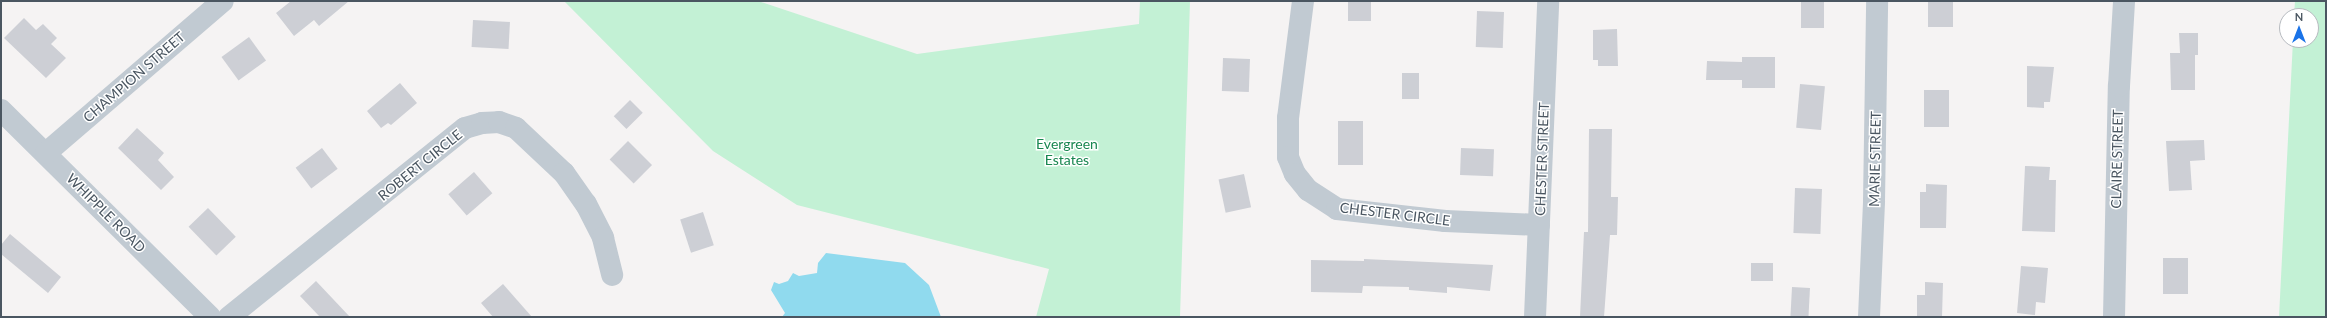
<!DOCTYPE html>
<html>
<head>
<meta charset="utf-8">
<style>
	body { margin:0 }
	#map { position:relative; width:2327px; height:318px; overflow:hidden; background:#f5f3f3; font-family:Lato,sans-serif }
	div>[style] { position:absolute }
	.green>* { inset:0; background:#c3f1d5 }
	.water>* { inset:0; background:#90daee }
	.building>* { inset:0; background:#cdcfd5; transform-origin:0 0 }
	.minor>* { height:22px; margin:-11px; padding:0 11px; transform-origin:11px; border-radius:11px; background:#c1cad2 }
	span { translate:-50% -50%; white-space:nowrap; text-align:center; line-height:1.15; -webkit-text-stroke:3px #fff; paint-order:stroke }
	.street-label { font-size:14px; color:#4a5661 }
	.park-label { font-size:14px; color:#17864f }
	.frame { position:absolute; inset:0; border:2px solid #4a5661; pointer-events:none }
	.north { position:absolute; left:2279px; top:8px; width:40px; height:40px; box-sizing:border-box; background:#fff; border:1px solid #b7bbc0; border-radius:50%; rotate:0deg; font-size:11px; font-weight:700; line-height:16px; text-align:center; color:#4a5661 }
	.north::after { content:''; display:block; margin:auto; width:14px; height:18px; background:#1a73e8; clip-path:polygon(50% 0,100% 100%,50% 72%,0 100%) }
</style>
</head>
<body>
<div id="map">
	<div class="green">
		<div style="clip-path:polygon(564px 1px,758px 1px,917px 54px,1139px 24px,1140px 1px,1190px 1px,1180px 317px,1036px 317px,1049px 269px,797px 205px,713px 151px)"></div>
		<div style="clip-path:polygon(2295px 1px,2326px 1px,2326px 317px,2279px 317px,2293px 40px,2311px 40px,2311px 16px,2294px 16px)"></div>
	</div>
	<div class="water">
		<div style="clip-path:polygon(826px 253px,905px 263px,929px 285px,941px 317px,782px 317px,785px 313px,771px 290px,774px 282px,779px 284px,788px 281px,793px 273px,799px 276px,817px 273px,818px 263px)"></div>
	</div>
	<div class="building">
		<div style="clip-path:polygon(291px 1px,349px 1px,319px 26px,314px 20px,294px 36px,276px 13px)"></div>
		<div style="left:1348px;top:1px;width:23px;height:20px"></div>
		<div style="left:1801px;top:1px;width:23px;height:27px"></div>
		<div style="left:1928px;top:1px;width:25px;height:26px"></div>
		<div style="left:1477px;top:11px;width:27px;height:36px;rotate:2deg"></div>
		<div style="clip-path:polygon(24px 18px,36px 30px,43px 24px,57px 38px,51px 44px,66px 58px,46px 78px,4px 38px)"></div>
		<div style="left:473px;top:20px;width:37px;height:27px;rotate:3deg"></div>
		<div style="clip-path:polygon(1617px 29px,1618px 66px,1598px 66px,1598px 60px,1593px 60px,1593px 30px)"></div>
		<div style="clip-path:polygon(2179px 33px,2198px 33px,2198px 55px,2195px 55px,2195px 90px,2171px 90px,2170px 53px,2180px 53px)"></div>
		<div style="left:249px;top:37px;width:29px;height:34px;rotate:54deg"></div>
		<div style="clip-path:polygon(1742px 57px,1775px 57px,1775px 88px,1742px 88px,1742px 80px,1706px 80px,1707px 61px,1742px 62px)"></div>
		<div style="left:1223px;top:58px;width:27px;height:33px;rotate:2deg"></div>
		<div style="clip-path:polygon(2027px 66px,2054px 67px,2050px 102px,2044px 102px,2044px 108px,2027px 107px)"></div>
		<div style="left:1402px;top:73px;width:17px;height:26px"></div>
		<div style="clip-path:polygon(400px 83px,417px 103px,391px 125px,388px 123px,381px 128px,367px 111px)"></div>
		<div style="left:1800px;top:84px;width:25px;height:44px;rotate:5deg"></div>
		<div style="left:1924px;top:90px;width:25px;height:37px"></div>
		<div style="left:630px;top:100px;width:18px;height:23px;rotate:45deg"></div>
		<div style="left:1338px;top:121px;width:25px;height:44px"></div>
		<div style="clip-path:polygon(137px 128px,164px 153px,158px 160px,174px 177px,161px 190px,118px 148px)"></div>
		<div style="clip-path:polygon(1589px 129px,1612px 129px,1611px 197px,1618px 197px,1617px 235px,1610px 235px,1604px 317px,1580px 317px,1584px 232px,1588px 232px)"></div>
		<div style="clip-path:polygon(2204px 140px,2205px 160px,2190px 161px,2192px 190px,2169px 191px,2166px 141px)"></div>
		<div style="left:628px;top:141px;width:34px;height:26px;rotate:45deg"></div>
		<div style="left:322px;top:148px;width:26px;height:33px;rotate:53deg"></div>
		<div style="left:1461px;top:148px;width:33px;height:27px;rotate:2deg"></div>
		<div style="clip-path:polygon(2025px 166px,2050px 167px,2049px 180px,2056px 180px,2055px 232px,2022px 231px)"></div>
		<div style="left:474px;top:172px;width:28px;height:34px;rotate:49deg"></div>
		<div style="left:1244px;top:174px;width:34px;height:26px;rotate:78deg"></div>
		<div style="clip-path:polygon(1926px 184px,1947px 185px,1946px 228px,1920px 228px,1920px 192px,1926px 192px)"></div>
		<div style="left:1795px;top:188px;width:27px;height:45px;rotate:2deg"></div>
		<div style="left:208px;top:208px;width:40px;height:27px;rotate:46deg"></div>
		<div style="left:703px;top:212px;width:35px;height:24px;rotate:72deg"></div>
		<div style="clip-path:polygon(10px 234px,61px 277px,48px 293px,1px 254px,1px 245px)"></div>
		<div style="left:2163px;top:258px;width:25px;height:36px"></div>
		<div style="clip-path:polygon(1364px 259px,1493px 265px,1490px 291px,1447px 287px,1447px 293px,1409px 290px,1409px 287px,1363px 286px,1362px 293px,1311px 292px,1311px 260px,1364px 261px)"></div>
		<div style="left:1751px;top:263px;width:22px;height:18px"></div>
		<div style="clip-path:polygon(2021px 266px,2048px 268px,2045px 303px,2036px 302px,2035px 315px,2017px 313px)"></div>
		<div style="clip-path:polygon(316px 281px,350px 317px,320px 317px,300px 296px)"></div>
		<div style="clip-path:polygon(1925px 282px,1943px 283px,1942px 317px,1917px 317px,1917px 295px,1925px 295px)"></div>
		<div style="clip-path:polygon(503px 284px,532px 317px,493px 317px,481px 303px)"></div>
		<div style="left:1792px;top:287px;width:18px;height:30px;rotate:3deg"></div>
	</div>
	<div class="minor">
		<div style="left:1303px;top:1px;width:118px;rotate:97.3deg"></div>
		<div style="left:1288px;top:118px;width:39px;rotate:90deg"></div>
		<div style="left:1288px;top:157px;width:18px;rotate:68deg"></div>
		<div style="left:1295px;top:174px;width:21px;rotate:51deg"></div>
		<div style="left:1308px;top:190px;width:35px;rotate:33deg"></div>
		<div style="left:1337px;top:209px;width:109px;rotate:6.3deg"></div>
		<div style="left:1445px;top:221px;width:94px;rotate:2.4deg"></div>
		<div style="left:1px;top:110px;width:294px;rotate:44.7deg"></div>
		<div style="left:46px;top:153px;width:233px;rotate:-40.7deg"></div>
		<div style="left:229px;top:317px;width:302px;rotate:-38.7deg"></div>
		<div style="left:465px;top:128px;width:18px;rotate:-16deg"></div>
		<div style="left:482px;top:123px;width:17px;rotate:-3deg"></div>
		<div style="left:499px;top:122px;width:18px;rotate:19deg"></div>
		<div style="left:516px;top:128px;width:66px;rotate:43.2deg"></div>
		<div style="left:564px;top:173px;width:38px;rotate:55deg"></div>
		<div style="left:586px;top:204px;width:38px;rotate:63deg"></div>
		<div style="left:603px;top:238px;width:38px;rotate:76deg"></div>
		<div style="left:1535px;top:317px;width:316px;rotate:-87.6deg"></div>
		<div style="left:1869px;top:317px;width:116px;rotate:-87.5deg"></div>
		<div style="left:1874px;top:201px;width:200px;rotate:-89.1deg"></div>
		<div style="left:2114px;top:317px;width:231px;rotate:-88.8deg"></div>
		<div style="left:2119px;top:86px;width:85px;rotate:-86.6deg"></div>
	</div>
	<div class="street-label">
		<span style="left:134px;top:77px;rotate:-41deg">CHAMPION STREET</span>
		<span style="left:1542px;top:159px;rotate:-88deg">CHESTER STREET</span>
		<span style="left:1875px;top:159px;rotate:-89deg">MARIE STREET</span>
		<span style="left:2117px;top:159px;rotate:-89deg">CLAIRE STREET</span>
		<span style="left:420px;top:165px;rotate:-39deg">ROBERT CIRCLE</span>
		<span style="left:106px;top:213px;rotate:45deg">WHIPPLE ROAD</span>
		<span style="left:1395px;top:214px;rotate:7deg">CHESTER CIRCLE</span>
	</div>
	<div class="park-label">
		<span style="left:1067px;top:152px">Evergreen<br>Estates</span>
	</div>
	<div class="frame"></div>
	<div class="north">N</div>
</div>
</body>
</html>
